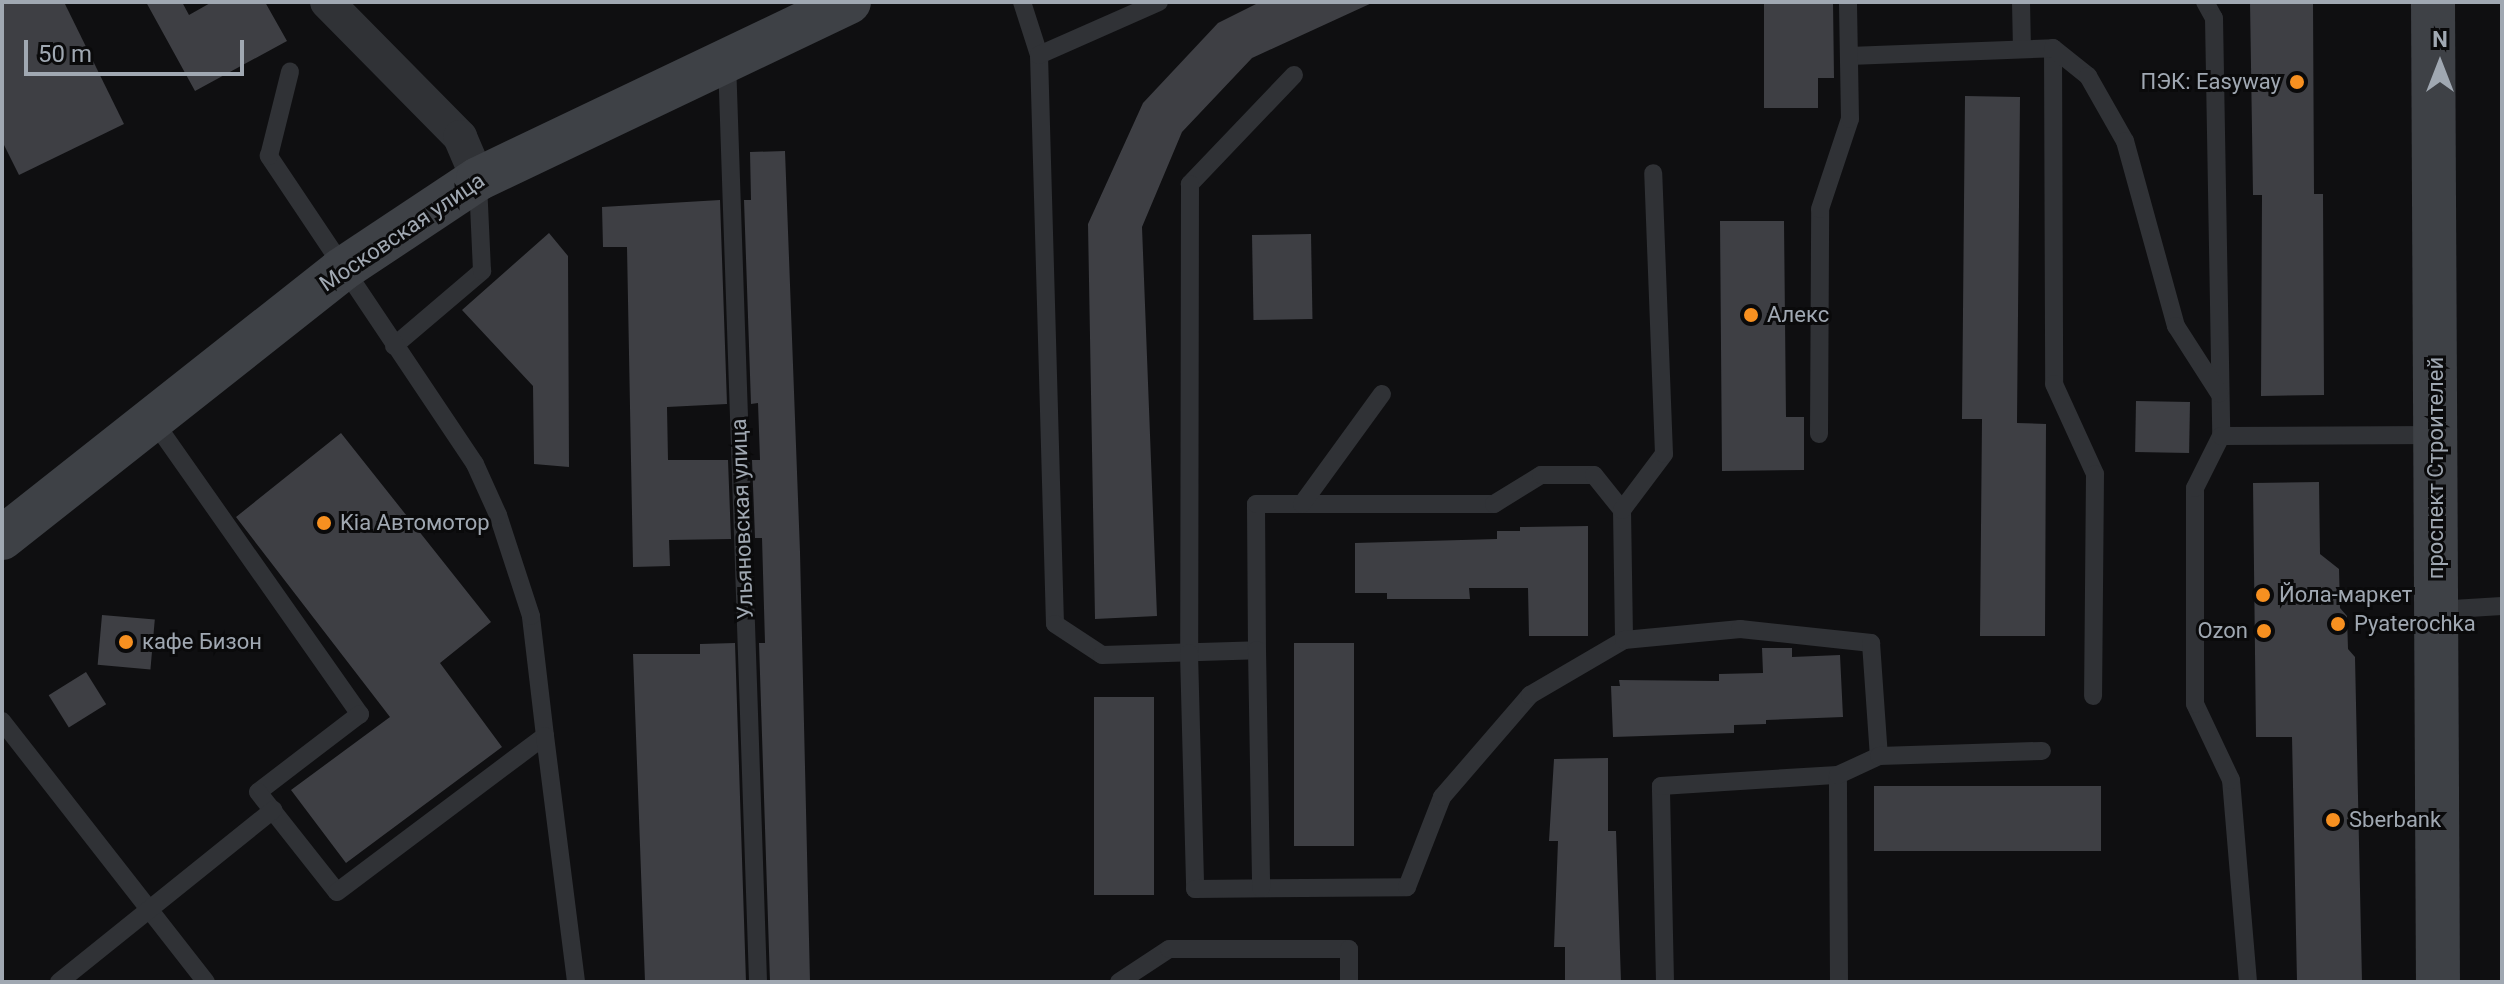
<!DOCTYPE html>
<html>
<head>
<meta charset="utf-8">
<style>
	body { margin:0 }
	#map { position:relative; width:2504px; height:984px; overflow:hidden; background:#0f0f11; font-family:Roboto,sans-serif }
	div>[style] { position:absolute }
	.building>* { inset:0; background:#3e3f44; transform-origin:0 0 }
	.lane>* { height:18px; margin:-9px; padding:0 9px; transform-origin:9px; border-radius:9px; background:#303236 }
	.street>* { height:34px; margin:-17px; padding:0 17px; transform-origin:17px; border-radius:17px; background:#303236 }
	.secondary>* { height:44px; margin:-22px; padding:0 22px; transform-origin:22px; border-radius:22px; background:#3e4146 }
	.dots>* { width:22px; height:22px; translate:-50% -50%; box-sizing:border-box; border:4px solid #0a0a0b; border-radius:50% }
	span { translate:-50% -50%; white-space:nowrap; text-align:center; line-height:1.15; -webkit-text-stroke:6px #0a0a0b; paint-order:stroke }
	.poi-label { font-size:22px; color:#a0a8b2 }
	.right { translate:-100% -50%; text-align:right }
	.left { translate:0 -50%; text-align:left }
	.street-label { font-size:22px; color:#a0a8b2 }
	.frame { position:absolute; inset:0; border:4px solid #a0a8b2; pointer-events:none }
	.north { position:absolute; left:2400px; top:24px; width:80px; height:80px; -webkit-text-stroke:6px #0a0a0b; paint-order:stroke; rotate:0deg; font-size:22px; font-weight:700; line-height:32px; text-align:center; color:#a0a8b2 }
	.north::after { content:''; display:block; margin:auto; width:28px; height:36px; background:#a0a8b2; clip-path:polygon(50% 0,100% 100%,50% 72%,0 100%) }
	.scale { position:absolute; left:24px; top:40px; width:220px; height:36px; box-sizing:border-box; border:4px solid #a0a8b2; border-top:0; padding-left:10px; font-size:24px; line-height:28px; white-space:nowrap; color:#a0a8b2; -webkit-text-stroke:6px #0a0a0b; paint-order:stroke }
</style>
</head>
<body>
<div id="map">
	<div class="building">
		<div style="clip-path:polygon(2px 2px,64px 2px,124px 124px,19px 175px,2px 141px)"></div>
		<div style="clip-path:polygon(146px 2px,182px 2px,189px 15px,212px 2px,265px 2px,287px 41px,195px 91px)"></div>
		<div style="clip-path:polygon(1260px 2px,1374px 2px,1252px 58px,1182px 132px,1142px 227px,1157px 616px,1095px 619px,1088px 224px,1143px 103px,1218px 23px)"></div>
		<div style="clip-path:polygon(1764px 2px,1833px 2px,1834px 78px,1818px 78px,1818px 108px,1764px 108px)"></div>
		<div style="clip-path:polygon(2250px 2px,2313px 2px,2314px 194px,2323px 194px,2324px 395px,2261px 396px,2262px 195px,2253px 195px)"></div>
		<div style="clip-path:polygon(1965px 96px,2020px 97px,2017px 423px,2046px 424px,2045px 636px,1980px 636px,1982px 419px,1962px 419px)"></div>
		<div style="clip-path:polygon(785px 151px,800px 552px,810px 982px,770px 982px,759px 643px,765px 643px,762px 538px,755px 538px,752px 460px,760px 460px,758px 403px,751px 404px,744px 200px,751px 200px,750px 152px)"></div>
		<div style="clip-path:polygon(720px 200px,727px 404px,667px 407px,668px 460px,728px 460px,731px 539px,669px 540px,670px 566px,633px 567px,627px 247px,603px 247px,602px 207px)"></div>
		<div style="clip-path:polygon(1720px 221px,1784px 221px,1786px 417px,1804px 417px,1804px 470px,1722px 471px)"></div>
		<div style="clip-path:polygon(549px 233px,568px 256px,569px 467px,534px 464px,533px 386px,462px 310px)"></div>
		<div style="left:1311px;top:234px;width:85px;height:59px;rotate:89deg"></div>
		<div style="left:2136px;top:401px;width:54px;height:51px;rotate:1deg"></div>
		<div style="clip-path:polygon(341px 433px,491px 622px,440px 663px,502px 747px,346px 863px,291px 790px,390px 717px,236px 517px)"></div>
		<div style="clip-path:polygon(2319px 482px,2320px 554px,2339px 569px,2340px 608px,2347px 616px,2348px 649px,2355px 657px,2362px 982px,2297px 982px,2292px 737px,2256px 737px,2253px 483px)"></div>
		<div style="clip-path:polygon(1588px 526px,1588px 636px,1529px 636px,1528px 588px,1469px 588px,1470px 599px,1387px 599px,1387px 593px,1355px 593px,1355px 543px,1497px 539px,1497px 531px,1520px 531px,1520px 527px)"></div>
		<div style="left:102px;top:615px;width:53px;height:50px;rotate:5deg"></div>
		<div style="clip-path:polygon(735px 643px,746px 982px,645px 982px,633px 654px,700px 654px,700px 644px)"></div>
		<div style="left:1294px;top:643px;width:60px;height:203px"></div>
		<div style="clip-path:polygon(1762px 648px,1792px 648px,1792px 657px,1840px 655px,1843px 717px,1766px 720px,1766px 724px,1734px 725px,1734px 733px,1613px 737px,1611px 686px,1620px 686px,1619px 680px,1719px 681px,1719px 674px,1763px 673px)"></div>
		<div style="left:86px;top:672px;width:38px;height:44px;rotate:58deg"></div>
		<div style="left:1094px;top:697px;width:60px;height:198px"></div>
		<div style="clip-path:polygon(1608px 758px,1608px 831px,1616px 831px,1621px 982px,1565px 982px,1565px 947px,1554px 947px,1558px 841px,1549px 841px,1554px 759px)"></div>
		<div style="left:2101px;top:786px;width:65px;height:227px;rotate:90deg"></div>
	</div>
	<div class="lane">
		<div style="left:1022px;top:2px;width:56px;rotate:72.2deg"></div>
		<div style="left:1039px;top:55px;width:569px;rotate:88.39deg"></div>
		<div style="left:1055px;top:624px;width:56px;rotate:33.4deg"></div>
		<div style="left:1102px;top:655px;width:155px;rotate:-1.8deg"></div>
		<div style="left:1257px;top:650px;width:146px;rotate:-90.4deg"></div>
		<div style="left:1256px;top:504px;width:238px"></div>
		<div style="left:1494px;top:504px;width:55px;rotate:-31.7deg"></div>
		<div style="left:1541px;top:475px;width:53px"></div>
		<div style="left:1594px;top:475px;width:45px;rotate:51.3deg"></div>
		<div style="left:1622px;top:510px;width:130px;rotate:89.1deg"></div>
		<div style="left:2021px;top:2px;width:47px;rotate:88.8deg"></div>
		<div style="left:2205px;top:2px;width:18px;rotate:61deg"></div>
		<div style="left:2214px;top:18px;width:418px;rotate:89deg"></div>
		<div style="left:2053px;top:48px;width:336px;rotate:89.8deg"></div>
		<div style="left:2054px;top:384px;width:99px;rotate:65.5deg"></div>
		<div style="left:2095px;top:474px;width:222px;rotate:90.5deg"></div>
		<div style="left:1039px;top:55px;width:131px;rotate:-23.8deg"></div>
		<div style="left:1849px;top:56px;width:204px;rotate:-2.2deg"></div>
		<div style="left:2053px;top:48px;width:45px;rotate:38.7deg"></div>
		<div style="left:2088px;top:76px;width:75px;rotate:60.4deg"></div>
		<div style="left:2125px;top:141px;width:192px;rotate:74.6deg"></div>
		<div style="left:2176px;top:326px;width:80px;rotate:57.3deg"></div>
		<div style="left:727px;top:61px;width:922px;rotate:88.07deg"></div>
		<div style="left:1294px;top:75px;width:151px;rotate:133.7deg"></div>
		<div style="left:1190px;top:184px;width:469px;rotate:90.1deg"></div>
		<div style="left:1189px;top:653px;width:236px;rotate:88.5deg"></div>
		<div style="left:1195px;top:889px;width:212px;rotate:-0.5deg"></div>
		<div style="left:1407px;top:887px;width:97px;rotate:-68.7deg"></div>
		<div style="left:1442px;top:797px;width:135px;rotate:-49.2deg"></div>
		<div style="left:1530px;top:695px;width:109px;rotate:-30.3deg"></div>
		<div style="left:1624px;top:640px;width:117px;rotate:-5.4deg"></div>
		<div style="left:1740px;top:629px;width:132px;rotate:6.1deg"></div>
		<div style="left:1871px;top:643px;width:113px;rotate:86deg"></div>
		<div style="left:394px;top:346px;width:116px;rotate:-40.4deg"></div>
		<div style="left:482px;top:271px;width:89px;rotate:-92.6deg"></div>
		<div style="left:153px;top:420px;width:360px;rotate:54.9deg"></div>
		<div style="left:360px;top:714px;width:128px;rotate:142.6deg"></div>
		<div style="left:258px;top:792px;width:127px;rotate:51.7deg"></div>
		<div style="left:337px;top:892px;width:260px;rotate:-36.9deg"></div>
		<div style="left:545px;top:736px;width:121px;rotate:-96.7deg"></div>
		<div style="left:531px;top:616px;width:106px;rotate:-108.1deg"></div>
		<div style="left:498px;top:515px;width:56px;rotate:-114.3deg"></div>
		<div style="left:475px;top:464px;width:371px;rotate:-123.8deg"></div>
		<div style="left:269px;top:156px;width:87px;rotate:-76deg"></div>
		<div style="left:1819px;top:434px;width:225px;rotate:-89.7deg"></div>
		<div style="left:1820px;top:209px;width:95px;rotate:-71.6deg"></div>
		<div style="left:1850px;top:119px;width:117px;rotate:-91deg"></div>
		<div style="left:1302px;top:504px;width:136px;rotate:-54deg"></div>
		<div style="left:1622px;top:510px;width:70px;rotate:-53.1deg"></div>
		<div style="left:1664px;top:454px;width:281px;rotate:-92.2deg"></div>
		<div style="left:2436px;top:610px;width:66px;rotate:-3.5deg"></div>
		<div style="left:1257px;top:650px;width:238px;rotate:89deg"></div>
		<div style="left:2px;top:721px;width:331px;rotate:52deg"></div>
		<div style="left:545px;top:736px;width:248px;rotate:82.8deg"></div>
		<div style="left:59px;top:982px;width:275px;rotate:-38.8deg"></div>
		<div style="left:1119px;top:982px;width:60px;rotate:-33.4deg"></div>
		<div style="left:1169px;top:949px;width:180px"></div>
		<div style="left:1349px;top:949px;width:33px;rotate:90deg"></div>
		<div style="left:1665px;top:982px;width:196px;rotate:-91.2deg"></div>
		<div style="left:1661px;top:786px;width:177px;rotate:-3.6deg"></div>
		<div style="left:1839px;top:982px;width:207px;rotate:-90.3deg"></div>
		<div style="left:1838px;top:775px;width:45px;rotate:-24.9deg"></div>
		<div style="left:1879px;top:756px;width:163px;rotate:-1.8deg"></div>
		<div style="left:2248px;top:982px;width:203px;rotate:-94.8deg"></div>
		<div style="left:2231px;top:780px;width:84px;rotate:-115.3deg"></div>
		<div style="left:2195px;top:704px;width:216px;rotate:-90deg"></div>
		<div style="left:2195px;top:488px;width:58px;rotate:-63.4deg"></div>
		<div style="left:2221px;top:436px;width:214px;rotate:-0.3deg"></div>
	</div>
	<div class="street">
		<div style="left:327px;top:2px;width:190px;rotate:45.4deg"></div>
		<div style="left:460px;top:137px;width:46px;rotate:66.8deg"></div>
	</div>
	<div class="secondary">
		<div style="left:2433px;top:2px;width:980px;rotate:89.71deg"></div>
		<div style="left:2px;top:538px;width:432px;rotate:-38.3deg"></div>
		<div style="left:341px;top:270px;width:164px;rotate:-33.6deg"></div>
		<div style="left:478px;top:179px;width:411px;rotate:-25.5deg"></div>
	</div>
	<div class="dots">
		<div style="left:2297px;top:82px;background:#f79020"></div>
		<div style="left:1751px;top:315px;background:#f79020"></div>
		<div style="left:324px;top:523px;background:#f79020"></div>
		<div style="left:2263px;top:595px;background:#f79020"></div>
		<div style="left:2338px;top:624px;background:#f79020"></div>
		<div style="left:2264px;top:631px;background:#f79020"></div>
		<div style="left:126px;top:642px;background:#f79020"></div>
		<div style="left:2333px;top:820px;background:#f79020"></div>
	</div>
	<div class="poi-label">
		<span class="right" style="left:2281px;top:82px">ПЭК: Easyway</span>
		<span class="left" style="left:1767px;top:315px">Алекс</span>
		<span class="left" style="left:340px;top:523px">Kia Автомотор</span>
		<span class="left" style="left:2279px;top:595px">Йола-маркет</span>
		<span class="left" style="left:2354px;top:624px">Pyaterochka</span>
		<span class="right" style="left:2248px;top:631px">Ozon</span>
		<span class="left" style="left:142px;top:642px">кафе Бизон</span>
		<span class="left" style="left:2349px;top:820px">Sberbank</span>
	</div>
	<div class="street-label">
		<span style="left:402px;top:232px;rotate:-34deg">Московская улица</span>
		<span style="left:2436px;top:468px;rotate:-90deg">проспект Строителей</span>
		<span style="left:742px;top:519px;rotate:-92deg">Ульяновская улица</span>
	</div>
	<div class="frame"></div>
	<div class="north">N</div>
	<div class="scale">50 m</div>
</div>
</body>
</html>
